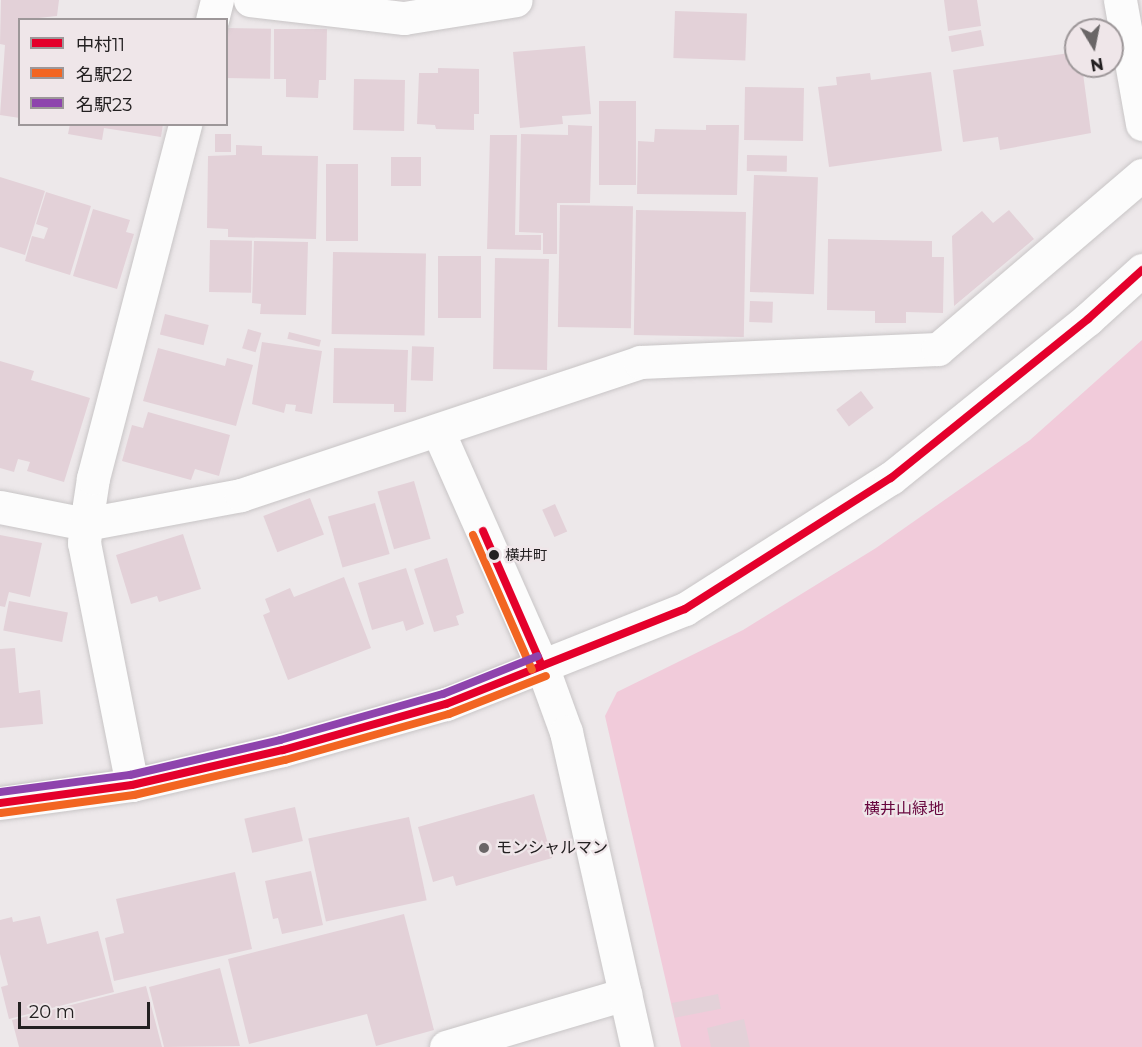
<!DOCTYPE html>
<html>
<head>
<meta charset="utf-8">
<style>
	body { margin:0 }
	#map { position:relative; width:1142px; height:1047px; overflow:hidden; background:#ede8ea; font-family:Montserrat,"Noto Sans JP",sans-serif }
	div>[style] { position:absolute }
	.green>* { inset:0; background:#f1cbda }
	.building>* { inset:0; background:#e3d1d8; transform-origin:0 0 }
	.roads { filter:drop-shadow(0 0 2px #c8c5c6) drop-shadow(0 0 2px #c8c5c6) }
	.street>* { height:33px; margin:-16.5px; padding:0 16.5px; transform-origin:16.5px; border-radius:16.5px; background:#fcfcfc }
	.secondary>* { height:33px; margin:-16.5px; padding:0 16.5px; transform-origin:16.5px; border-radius:16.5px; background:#fcfcfc }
	.bus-1>* { height:8px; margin:-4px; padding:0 4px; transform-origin:4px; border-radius:4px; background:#e4002b }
	.bus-2>* { height:8px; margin:-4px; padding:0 4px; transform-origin:4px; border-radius:4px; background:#f26522 }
	.bus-3>* { height:8px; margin:-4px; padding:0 4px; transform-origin:4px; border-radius:4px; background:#8e44ad }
	.dots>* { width:16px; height:16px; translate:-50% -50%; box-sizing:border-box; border:3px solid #efe6e9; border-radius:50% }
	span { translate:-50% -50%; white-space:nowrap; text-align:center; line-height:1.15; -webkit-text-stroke:4.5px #efe6e9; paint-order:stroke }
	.bus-label { font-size:14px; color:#232021 }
	.left { translate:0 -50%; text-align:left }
	.park-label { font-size:16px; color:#67053d }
	.poi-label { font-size:16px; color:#232021 }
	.legend { position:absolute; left:18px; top:18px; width:210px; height:108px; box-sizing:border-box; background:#efe6e9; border:2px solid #9d9799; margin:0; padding:8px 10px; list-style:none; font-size:18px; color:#232021 }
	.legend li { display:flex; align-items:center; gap:12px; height:30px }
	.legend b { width:30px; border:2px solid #9d9799 }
	.north { position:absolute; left:1064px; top:18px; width:60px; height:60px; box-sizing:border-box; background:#efe6e9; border:2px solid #9d9799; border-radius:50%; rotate:170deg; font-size:16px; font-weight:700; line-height:24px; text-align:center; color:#232021 }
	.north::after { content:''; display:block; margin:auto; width:21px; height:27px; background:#6a6667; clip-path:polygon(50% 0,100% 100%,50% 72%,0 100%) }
	.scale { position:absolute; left:18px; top:1002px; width:132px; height:27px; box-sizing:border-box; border:3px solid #232021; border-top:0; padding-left:8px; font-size:18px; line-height:21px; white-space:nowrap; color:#232021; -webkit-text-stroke:4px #efe6e9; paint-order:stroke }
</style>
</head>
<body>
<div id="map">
	<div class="green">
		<div style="clip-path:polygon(1142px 340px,1142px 1047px,681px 1047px,605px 716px,617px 692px,743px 630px,876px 548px,1030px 440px)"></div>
	</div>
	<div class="building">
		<div style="clip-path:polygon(1px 0,59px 0,57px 16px,20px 20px,20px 118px,0 115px,5px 45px,0 44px)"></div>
		<div style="clip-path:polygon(944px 0,977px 0,981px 26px,948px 31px)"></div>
		<div style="left:675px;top:11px;width:72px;height:47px;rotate:2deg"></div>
		<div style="left:226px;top:28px;width:45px;height:50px;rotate:1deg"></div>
		<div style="clip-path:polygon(274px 29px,327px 29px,326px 80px,319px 80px,318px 98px,286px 97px,286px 79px,274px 79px)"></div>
		<div style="left:981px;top:30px;width:16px;height:33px;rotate:79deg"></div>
		<div style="clip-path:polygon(585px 46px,591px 114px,562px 116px,563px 124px,520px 128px,513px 52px)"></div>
		<div style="clip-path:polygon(1076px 52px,1076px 66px,1082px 66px,1091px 133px,1000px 150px,998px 137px,963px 142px,953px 70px)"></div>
		<div style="clip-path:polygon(438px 68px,479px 69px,479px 114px,474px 114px,474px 130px,436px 129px,435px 125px,417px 124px,419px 73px,438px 73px)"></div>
		<div style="clip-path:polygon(931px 72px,942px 151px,829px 167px,818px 87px,837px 85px,836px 77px,870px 73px,871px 80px)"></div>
		<div style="left:354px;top:79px;width:51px;height:51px;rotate:1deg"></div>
		<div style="left:745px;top:87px;width:59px;height:53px;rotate:1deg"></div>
		<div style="left:599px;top:101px;width:37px;height:84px"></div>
		<div style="clip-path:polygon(70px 124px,163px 124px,161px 137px,104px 128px,102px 140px,68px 134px)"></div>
		<div style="clip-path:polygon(568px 125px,592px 126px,590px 203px,557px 203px,557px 254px,543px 254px,543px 233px,519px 232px,521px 134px,568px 135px)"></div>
		<div style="clip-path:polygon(706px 125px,739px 125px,737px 195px,637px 194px,638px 141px,654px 142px,655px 129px,706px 130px)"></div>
		<div style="left:215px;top:134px;width:16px;height:18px"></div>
		<div style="clip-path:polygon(490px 135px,517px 135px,515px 235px,541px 235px,541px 250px,487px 249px)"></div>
		<div style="clip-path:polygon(236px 145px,262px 146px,262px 155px,318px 156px,316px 239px,228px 237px,228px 229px,207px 228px,208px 156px,236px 155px)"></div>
		<div style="left:747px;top:155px;width:40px;height:16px;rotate:1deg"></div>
		<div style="left:391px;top:157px;width:30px;height:29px"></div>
		<div style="left:326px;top:164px;width:32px;height:77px"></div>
		<div style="left:754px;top:175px;width:64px;height:117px;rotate:2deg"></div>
		<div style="clip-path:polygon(0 177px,45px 191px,25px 255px,0 247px)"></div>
		<div style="clip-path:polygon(46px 192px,91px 206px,70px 275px,25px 261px,32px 236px,44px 239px,48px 228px,36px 224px)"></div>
		<div style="left:560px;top:205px;width:73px;height:122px;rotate:1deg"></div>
		<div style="clip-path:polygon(93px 209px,130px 220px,126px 232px,134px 234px,117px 289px,73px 276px)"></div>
		<div style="left:636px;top:210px;width:110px;height:125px;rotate:1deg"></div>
		<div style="clip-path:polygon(1009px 210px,1034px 239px,954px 306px,952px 236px,982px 211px,993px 223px)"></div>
		<div style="clip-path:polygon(828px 239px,932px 241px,932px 257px,944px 257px,943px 313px,906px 312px,906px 323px,875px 323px,875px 311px,827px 310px)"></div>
		<div style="left:210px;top:240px;width:42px;height:52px;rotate:1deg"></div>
		<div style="clip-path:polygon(254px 241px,308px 242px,306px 315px,260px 314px,261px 304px,252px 303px)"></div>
		<div style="left:333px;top:252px;width:93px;height:82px;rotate:1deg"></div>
		<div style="left:438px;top:256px;width:43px;height:62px"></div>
		<div style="left:495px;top:258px;width:54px;height:111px;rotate:1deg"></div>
		<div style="left:750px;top:301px;width:23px;height:21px;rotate:2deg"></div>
		<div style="left:165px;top:314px;width:45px;height:21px;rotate:14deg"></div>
		<div style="left:248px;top:329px;width:14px;height:20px;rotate:17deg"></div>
		<div style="left:289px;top:332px;width:33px;height:7px;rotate:14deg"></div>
		<div style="clip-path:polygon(262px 342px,322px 351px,312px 414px,295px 411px,296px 405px,286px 404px,284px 413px,252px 404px)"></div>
		<div style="left:434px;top:347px;width:34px;height:22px;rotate:92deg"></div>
		<div style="clip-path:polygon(158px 348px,225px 366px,227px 358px,253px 365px,236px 426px,143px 401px)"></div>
		<div style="clip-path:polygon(334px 348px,408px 350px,406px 412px,394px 412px,394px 404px,333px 403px)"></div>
		<div style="clip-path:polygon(0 361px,34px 371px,31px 380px,90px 398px,64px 482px,27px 471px,30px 462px,18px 459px,14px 472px,0 468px)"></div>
		<div style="left:861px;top:391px;width:21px;height:31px;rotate:53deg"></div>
		<div style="clip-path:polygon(148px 412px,230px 435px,219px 476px,195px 469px,191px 480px,122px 461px,132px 425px,143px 428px)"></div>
		<div style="left:414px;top:481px;width:60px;height:38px;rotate:74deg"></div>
		<div style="left:310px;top:498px;width:39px;height:50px;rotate:69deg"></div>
		<div style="left:375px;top:503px;width:53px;height:49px;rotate:74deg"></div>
		<div style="left:555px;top:504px;width:30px;height:14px;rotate:66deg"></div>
		<div style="clip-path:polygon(183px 534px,201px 589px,159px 602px,157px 596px,131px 604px,116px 555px)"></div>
		<div style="clip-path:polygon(0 535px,42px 543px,30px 597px,9px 592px,5px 607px,0 606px)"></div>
		<div style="clip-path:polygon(447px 558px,464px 613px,456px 616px,459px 625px,434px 632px,414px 569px)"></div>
		<div style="clip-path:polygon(406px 568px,424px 624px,406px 631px,403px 621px,372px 630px,358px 583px)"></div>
		<div style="clip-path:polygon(344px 577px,371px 648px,288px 680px,263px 615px,270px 612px,265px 599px,290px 588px,294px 597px)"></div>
		<div style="left:9px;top:601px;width:60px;height:30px;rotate:11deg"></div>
		<div style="clip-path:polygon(15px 648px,19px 693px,40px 690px,43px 724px,0 728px,0 649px)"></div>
		<div style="clip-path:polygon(534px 794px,552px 858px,456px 886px,453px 876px,433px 882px,418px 827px)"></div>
		<div style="left:295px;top:807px;width:35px;height:52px;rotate:77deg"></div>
		<div style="left:409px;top:817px;width:85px;height:103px;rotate:78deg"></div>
		<div style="clip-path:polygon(311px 871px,323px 925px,282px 934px,278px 918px,273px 919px,265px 881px)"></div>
		<div style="clip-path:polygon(235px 872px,252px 949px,114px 981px,105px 938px,124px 933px,116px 899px)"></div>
		<div style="clip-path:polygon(404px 914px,434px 1030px,376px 1046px,367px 1014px,249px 1044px,228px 959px)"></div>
		<div style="clip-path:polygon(40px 916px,47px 944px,98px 931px,114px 992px,9px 1019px,1px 987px,8px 985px,0 954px,0 920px,12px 917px,13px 922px)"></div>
		<div style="clip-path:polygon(220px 968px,240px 1046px,164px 1047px,149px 987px)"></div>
		<div style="clip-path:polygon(146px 986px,162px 1047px,19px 1047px,12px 1020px)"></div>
		<div style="left:718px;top:994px;width:15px;height:47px;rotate:79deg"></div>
		<div style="clip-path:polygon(744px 1019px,750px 1047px,711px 1047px,707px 1028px)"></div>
	</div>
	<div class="roads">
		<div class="street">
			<div style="left:250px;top:0;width:155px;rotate:6.7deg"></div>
			<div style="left:404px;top:18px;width:113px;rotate:-9.1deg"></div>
			<div style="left:1120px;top:0;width:126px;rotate:79.9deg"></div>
			<div style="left:212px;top:20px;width:21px;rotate:-76deg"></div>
			<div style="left:438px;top:431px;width:257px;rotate:66.1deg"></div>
			<div style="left:0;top:507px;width:88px;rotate:11.2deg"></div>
			<div style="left:86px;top:524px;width:158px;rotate:-10.6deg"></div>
			<div style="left:241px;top:495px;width:421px;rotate:-18.4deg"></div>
			<div style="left:640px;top:362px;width:298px;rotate:-2.5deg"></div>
			<div style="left:938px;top:349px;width:268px;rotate:-40.5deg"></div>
			<div style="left:132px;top:785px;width:247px;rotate:-101.2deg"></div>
			<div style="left:84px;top:543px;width:19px;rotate:-84deg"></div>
			<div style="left:86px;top:524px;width:47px;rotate:-81.3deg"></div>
			<div style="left:93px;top:478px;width:366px;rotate:-75.4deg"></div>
			<div style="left:446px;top:1047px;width:187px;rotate:-16.5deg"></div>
		</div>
		<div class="secondary">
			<div style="left:542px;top:666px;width:70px;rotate:70deg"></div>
			<div style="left:566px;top:732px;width:323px;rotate:77.3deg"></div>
			<div style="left:0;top:803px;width:133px;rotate:-7.8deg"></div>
			<div style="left:132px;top:785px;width:155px;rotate:-13.1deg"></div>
			<div style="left:283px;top:750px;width:169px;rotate:-15.8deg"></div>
			<div style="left:446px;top:704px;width:257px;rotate:-21.7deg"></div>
			<div style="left:685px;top:609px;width:244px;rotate:-32.5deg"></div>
			<div style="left:891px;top:478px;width:253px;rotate:-38.9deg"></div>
			<div style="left:1088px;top:319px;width:73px;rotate:-42.2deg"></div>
		</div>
	</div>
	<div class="bus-1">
		<div style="left:483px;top:531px;width:147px;rotate:66.4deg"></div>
		<div style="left:0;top:803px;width:133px;rotate:-7.8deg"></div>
		<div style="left:132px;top:785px;width:155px;rotate:-13.1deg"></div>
		<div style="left:283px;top:750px;width:169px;rotate:-15.8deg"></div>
		<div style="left:446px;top:704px;width:257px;rotate:-21.7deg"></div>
		<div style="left:685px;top:609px;width:244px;rotate:-32.5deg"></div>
		<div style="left:891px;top:478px;width:253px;rotate:-38.9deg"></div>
		<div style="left:1088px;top:319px;width:73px;rotate:-42.2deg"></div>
	</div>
	<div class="bus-2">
		<div style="left:473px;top:535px;width:147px;rotate:66.4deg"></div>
		<div style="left:1px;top:813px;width:134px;rotate:-7.7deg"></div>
		<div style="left:134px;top:795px;width:155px;rotate:-13.1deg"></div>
		<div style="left:285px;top:760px;width:170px;rotate:-15.7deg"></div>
		<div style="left:449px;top:714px;width:104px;rotate:-21.4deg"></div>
	</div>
	<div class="bus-3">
		<div style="left:0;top:792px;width:131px;rotate:-7.5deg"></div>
		<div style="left:130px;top:775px;width:154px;rotate:-13.1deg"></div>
		<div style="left:280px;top:740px;width:169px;rotate:-15.8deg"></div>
		<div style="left:443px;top:694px;width:102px;rotate:-21.8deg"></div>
	</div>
	<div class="dots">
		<div style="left:494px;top:555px;background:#232021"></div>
		<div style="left:484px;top:848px;background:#6a6667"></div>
	</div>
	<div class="bus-label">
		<span class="left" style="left:505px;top:555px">横井町</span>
	</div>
	<div class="park-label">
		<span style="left:904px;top:809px">横井山緑地</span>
	</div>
	<div class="poi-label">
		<span class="left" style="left:496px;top:848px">モンシャルマン</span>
	</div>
	<ul class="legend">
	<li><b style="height:8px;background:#e4002b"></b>中村11</li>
	<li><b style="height:8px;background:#f26522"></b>名駅22</li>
	<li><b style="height:8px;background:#8e44ad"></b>名駅23</li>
	</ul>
	<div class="north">N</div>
	<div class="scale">20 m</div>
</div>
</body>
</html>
